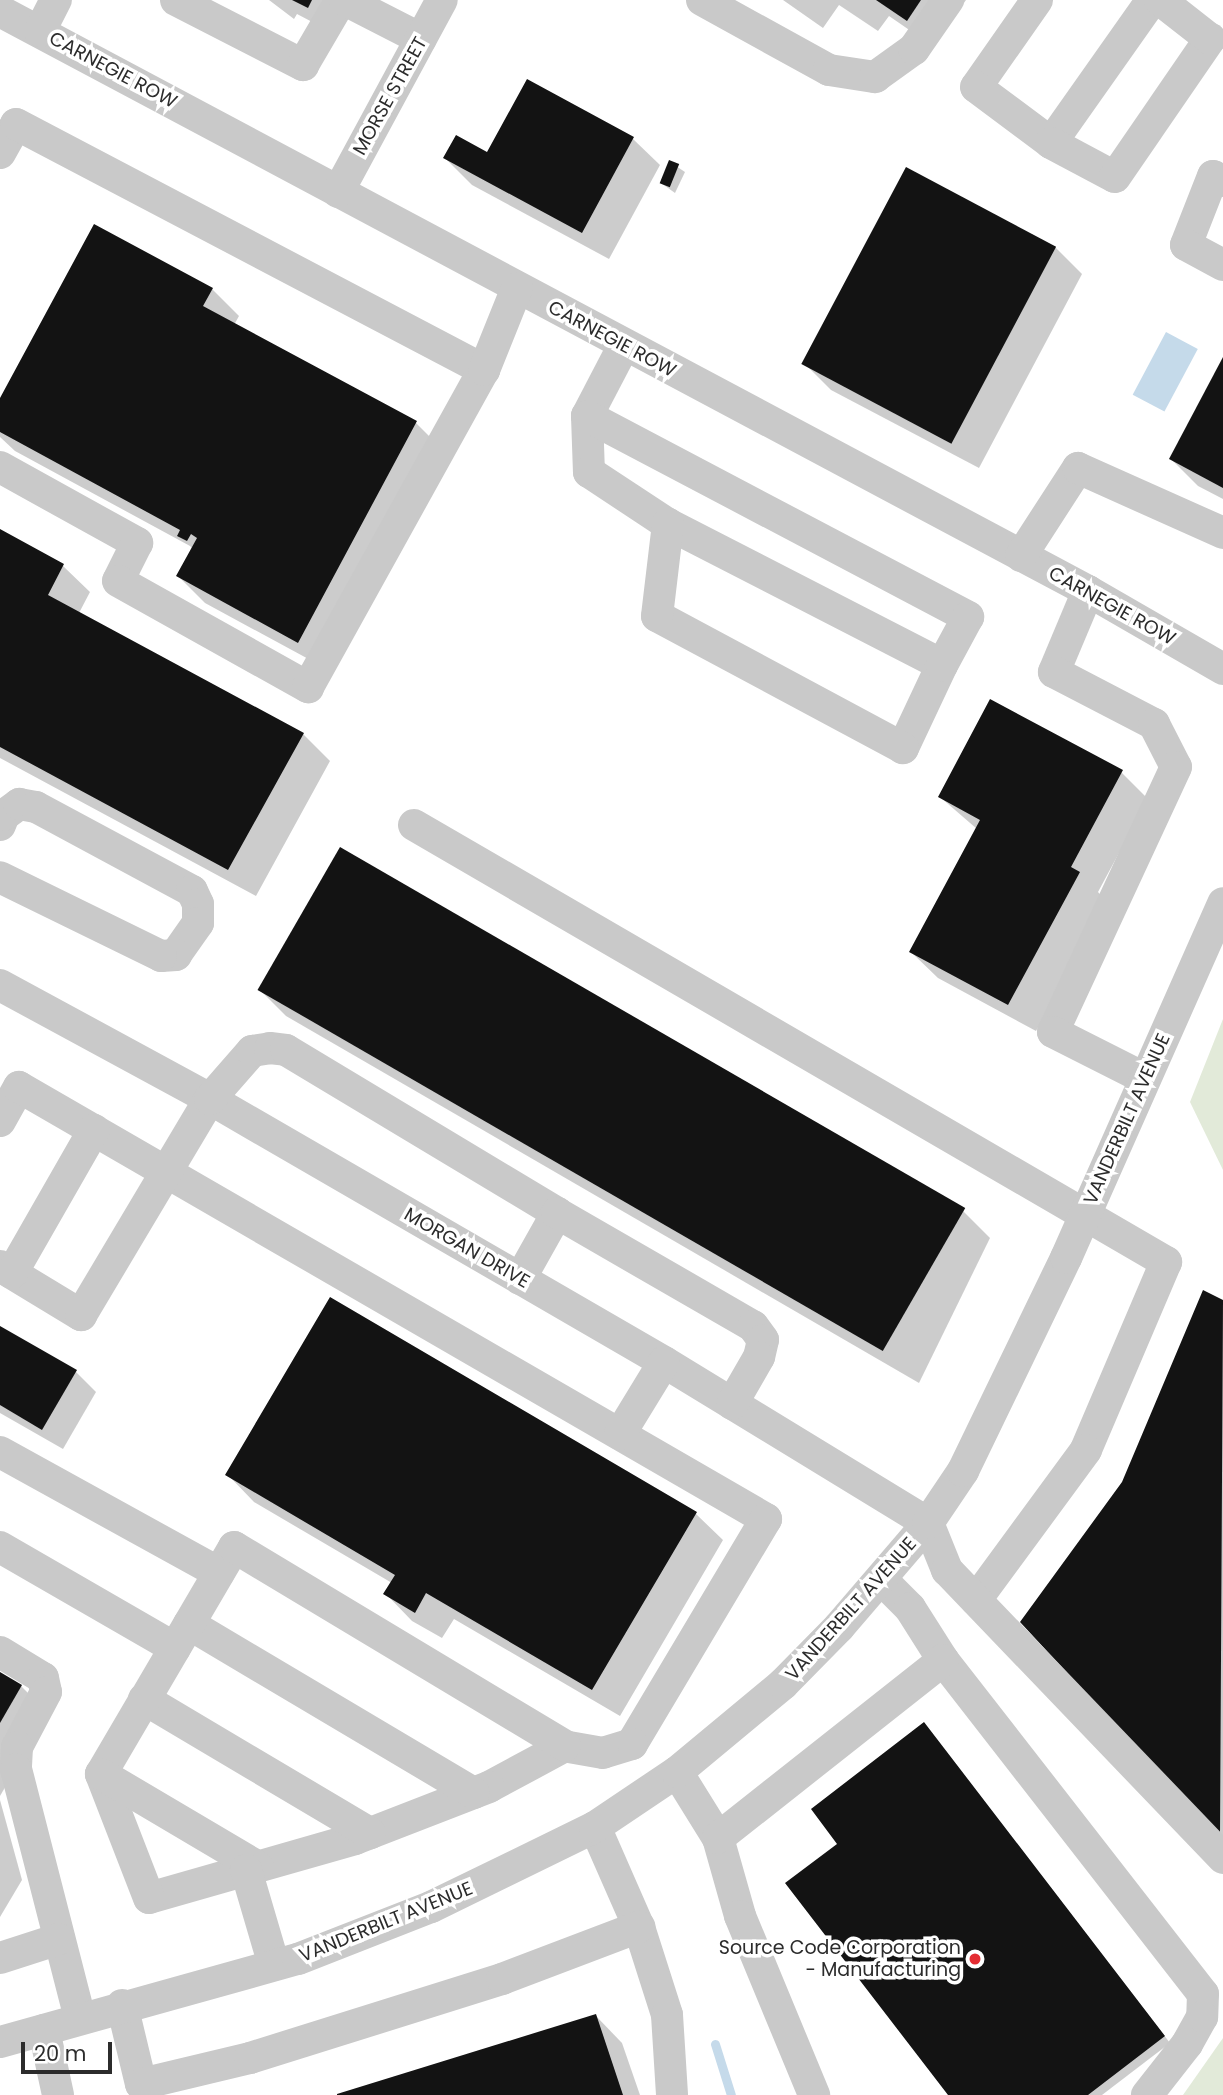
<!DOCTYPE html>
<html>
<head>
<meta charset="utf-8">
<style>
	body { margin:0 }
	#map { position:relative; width:1223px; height:2095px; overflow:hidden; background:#fff; font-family:Poppins,sans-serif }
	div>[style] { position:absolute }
	.green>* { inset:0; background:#e2ead9 }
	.water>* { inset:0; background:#c5daea; transform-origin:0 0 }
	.shadow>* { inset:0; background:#0003 }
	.stream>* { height:9px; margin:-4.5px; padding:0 4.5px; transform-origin:4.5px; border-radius:4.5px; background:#c5daea }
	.building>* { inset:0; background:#131313; transform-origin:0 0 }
	.minor>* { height:32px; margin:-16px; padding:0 16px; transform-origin:16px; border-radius:16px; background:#c9c9c9 }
	.dots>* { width:19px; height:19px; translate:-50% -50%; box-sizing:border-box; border:4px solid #fff; border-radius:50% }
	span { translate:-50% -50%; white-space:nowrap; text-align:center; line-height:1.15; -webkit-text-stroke:7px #fff; paint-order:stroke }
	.street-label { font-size:19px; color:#2c2c2c }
	.poi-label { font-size:19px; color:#2c2c2c }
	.right { translate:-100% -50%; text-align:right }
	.scale { position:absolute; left:21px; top:2042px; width:91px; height:32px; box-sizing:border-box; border:4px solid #2c2c2c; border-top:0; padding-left:9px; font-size:21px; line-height:24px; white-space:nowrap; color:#2c2c2c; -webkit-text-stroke:5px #fff; paint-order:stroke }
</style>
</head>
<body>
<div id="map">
	<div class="green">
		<div style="clip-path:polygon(1223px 1019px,1223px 1170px,1190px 1102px)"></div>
		<div style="clip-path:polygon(1223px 2038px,1223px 2095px,1183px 2095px)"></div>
	</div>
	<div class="water">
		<div style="left:1166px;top:332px;width:36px;height:71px;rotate:28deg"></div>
	</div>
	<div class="shadow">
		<div style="clip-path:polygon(269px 0,353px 0,335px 34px,297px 14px,294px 19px)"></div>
		<div style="clip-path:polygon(783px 0,966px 0,934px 47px,889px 16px,878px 31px,839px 5px,823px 28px)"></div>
		<div style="clip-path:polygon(633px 139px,660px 165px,609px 259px,472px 185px,445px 158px)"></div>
		<div style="clip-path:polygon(670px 162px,685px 172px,675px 193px,661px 183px)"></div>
		<div style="clip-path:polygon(1055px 247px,1082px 274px,979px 468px,831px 390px,804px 363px)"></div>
		<div style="clip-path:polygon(212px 289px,239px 316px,234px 325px,416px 423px,443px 450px,325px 668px,205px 603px,178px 576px,193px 549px,190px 546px,15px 451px,0 437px,0 402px)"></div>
		<div style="clip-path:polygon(1223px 361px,1223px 499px,1198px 486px,1171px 459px)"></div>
		<div style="clip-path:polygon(0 531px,63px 566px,90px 592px,79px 613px,303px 734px,330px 761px,256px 896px,0 758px)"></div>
		<div style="clip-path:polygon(1121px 772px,1148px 799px,1098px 892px,1106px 901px,1036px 1031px,938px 978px,911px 952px,977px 829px,940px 797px)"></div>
		<div style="clip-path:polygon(260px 990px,963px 1211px,990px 1238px,919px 1383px,286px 1016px)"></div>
		<div style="clip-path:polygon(1204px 1293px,1223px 1302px,1223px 1839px,1022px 1622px,1124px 1483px)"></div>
		<div style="clip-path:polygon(0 1328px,76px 1372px,96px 1392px,63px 1449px,0 1413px)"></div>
		<div style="clip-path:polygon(228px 1475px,696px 1514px,723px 1540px,620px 1716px,454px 1619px,442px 1638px,412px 1621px,386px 1594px,392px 1583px,254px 1502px)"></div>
		<div style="clip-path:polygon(0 1674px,21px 1686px,48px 1713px,0 1796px)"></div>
		<div style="clip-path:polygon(930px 1731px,1170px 2043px,1102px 2095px,950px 2095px,840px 1844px)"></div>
		<div style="clip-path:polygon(0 1800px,22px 1880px,0 1917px)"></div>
		<div style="clip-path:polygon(596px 2016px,622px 2043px,640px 2095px,341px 2095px)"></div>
	</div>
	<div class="stream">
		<div style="left:715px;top:2044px;width:53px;rotate:72.6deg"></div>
	</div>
	<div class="building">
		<div style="clip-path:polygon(292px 0,312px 0,308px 8px)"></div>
		<div style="clip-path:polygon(876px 0,921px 0,907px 21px)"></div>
		<div style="clip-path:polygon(527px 79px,634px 137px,582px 233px,443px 158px,456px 135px,487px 152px)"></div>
		<div style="left:669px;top:160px;width:11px;height:25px;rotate:22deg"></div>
		<div style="left:906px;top:167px;width:170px;height:223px;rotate:28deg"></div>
		<div style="clip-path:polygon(94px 224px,213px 288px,203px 306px,417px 421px,298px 643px,176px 576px,197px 538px,191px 534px,187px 541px,177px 536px,180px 530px,0 432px,0 398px)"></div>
		<div style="clip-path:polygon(1223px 357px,1223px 488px,1169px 459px)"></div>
		<div style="clip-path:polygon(0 529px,64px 564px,48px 595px,304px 733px,228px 870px,0 747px)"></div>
		<div style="clip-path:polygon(990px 699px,1123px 770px,1071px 867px,1080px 872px,1008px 1005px,909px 952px,980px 820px,938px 797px)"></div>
		<div style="left:340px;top:847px;width:722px;height:165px;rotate:30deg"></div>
		<div style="clip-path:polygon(1203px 1290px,1223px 1300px,1220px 1838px,1020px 1622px,1122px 1482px)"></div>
		<div style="clip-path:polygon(330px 1297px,697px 1512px,592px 1690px,426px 1593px,415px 1613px,383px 1594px,395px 1575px,225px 1475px)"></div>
		<div style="clip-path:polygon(0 1326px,77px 1370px,42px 1430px,0 1405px)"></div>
		<div style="clip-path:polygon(0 1672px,22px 1685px,0 1723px)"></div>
		<div style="clip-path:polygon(924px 1722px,1165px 2036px,1088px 2095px,948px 2095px,785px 1883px,837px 1844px,811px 1809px)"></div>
		<div style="clip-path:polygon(596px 2014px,623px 2095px,337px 2095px,337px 2094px)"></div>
	</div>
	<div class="minor">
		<div style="left:176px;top:0;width:143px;rotate:27.1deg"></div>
		<div style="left:303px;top:65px;width:75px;rotate:-59.7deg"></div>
		<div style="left:345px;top:0;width:85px;rotate:27.2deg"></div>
		<div style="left:702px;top:0;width:145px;rotate:28.9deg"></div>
		<div style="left:829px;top:70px;width:47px;rotate:8.7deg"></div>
		<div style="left:875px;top:77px;width:48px;rotate:-35.7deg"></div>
		<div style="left:914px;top:49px;width:60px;rotate:-55.2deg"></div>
		<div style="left:1037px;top:0;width:106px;rotate:125deg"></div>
		<div style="left:976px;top:87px;width:94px;rotate:36.7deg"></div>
		<div style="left:1051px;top:143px;width:175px;rotate:-54.8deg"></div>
		<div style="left:0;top:11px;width:1233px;rotate:28.06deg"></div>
		<div style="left:1088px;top:591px;width:156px;rotate:30deg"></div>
		<div style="left:40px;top:31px;width:35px;rotate:-63deg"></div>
		<div style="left:1051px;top:143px;width:72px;rotate:28deg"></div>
		<div style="left:1115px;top:177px;width:168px;rotate:-55.5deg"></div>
		<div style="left:1210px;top:39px;width:63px;rotate:-142deg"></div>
		<div style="left:0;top:153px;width:33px;rotate:-61deg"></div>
		<div style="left:16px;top:124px;width:529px;rotate:27.73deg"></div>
		<div style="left:1223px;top:181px;width:11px;rotate:-153deg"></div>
		<div style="left:1213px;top:176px;width:74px;rotate:111.4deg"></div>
		<div style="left:1186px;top:245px;width:42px;rotate:28.4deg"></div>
		<div style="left:338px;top:192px;width:218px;rotate:-61.6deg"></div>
		<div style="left:624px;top:345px;width:80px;rotate:117.5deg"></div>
		<div style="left:587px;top:416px;width:56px;rotate:88deg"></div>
		<div style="left:589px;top:472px;width:95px;rotate:33.4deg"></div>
		<div style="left:668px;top:524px;width:308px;rotate:27.2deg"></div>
		<div style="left:942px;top:665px;width:92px;rotate:115.2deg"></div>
		<div style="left:903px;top:748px;width:279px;rotate:-151.8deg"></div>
		<div style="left:657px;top:616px;width:93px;rotate:-83.2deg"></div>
		<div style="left:587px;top:416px;width:431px;rotate:27.8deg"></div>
		<div style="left:968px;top:617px;width:55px;rotate:118.4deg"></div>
		<div style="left:0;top:467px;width:157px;rotate:29deg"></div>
		<div style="left:137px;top:543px;width:42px;rotate:116.6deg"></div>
		<div style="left:118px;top:581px;width:218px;rotate:29.2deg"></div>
		<div style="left:308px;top:687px;width:363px;rotate:-61deg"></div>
		<div style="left:484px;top:370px;width:88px;rotate:-68.1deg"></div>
		<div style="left:1021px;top:556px;width:105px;rotate:-57.1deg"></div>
		<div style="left:1078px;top:468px;width:159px;rotate:24.1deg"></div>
		<div style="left:1088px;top:591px;width:88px;rotate:112.8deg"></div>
		<div style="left:1054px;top:672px;width:113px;rotate:27.5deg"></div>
		<div style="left:1154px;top:724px;width:48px;rotate:62.9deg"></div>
		<div style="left:1176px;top:767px;width:292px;rotate:114.9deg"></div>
		<div style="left:1053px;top:1032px;width:102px;rotate:26.8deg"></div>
		<div style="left:0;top:825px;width:11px;rotate:-68deg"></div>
		<div style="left:4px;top:815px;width:19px;rotate:-36deg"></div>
		<div style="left:19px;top:804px;width:17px;rotate:10deg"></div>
		<div style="left:36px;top:807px;width:177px;rotate:28.3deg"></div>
		<div style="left:192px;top:891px;width:14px;rotate:65deg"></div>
		<div style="left:198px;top:904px;width:19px;rotate:90deg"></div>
		<div style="left:198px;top:923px;width:39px;rotate:125deg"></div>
		<div style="left:176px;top:955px;width:15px;rotate:176deg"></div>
		<div style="left:161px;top:956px;width:179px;rotate:-153.9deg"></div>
		<div style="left:414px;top:825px;width:870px;rotate:30.16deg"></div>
		<div style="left:1166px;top:1262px;width:204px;rotate:113.1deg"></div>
		<div style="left:1086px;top:1450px;width:186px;rotate:126.3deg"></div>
		<div style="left:0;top:985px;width:239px;rotate:28.5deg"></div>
		<div style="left:210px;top:1099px;width:525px;rotate:30.08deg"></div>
		<div style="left:664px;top:1362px;width:309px;rotate:31.4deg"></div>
		<div style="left:928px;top:1523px;width:51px;rotate:68deg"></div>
		<div style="left:947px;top:1570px;width:399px;rotate:46.2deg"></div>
		<div style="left:0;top:1121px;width:39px;rotate:-61deg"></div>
		<div style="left:19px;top:1087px;width:863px;rotate:30.04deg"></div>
		<div style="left:766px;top:1519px;width:262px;rotate:120.8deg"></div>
		<div style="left:632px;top:1744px;width:30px;rotate:163deg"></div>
		<div style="left:603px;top:1753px;width:39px;rotate:-170deg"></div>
		<div style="left:565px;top:1746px;width:86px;rotate:151.7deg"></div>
		<div style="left:489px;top:1787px;width:144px;rotate:158.8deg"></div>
		<div style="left:355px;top:1839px;width:214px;rotate:164deg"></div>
		<div style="left:149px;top:1898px;width:133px;rotate:-111.2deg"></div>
		<div style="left:0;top:1266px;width:95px;rotate:31.2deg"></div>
		<div style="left:81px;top:1315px;width:252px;rotate:-59.2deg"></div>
		<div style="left:210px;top:1099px;width:64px;rotate:-48.8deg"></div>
		<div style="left:252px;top:1051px;width:18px;rotate:-9deg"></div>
		<div style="left:270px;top:1048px;width:16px;rotate:7deg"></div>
		<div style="left:286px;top:1050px;width:316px;rotate:31deg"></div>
		<div style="left:12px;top:1273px;width:165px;rotate:-60.2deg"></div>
		<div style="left:520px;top:1279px;width:76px;rotate:-60.7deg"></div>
		<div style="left:557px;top:1213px;width:226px;rotate:30deg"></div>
		<div style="left:753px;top:1326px;width:17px;rotate:54deg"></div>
		<div style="left:763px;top:1340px;width:17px;rotate:103deg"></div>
		<div style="left:759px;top:1357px;width:54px;rotate:119.9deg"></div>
		<div style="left:620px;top:1434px;width:84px;rotate:-58.6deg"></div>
		<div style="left:0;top:1452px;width:250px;rotate:28.9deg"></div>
		<div style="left:0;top:1547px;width:202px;rotate:30deg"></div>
		<div style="left:881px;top:1579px;width:41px;rotate:45deg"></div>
		<div style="left:910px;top:1608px;width:62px;rotate:57.6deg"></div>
		<div style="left:943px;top:1660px;width:423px;rotate:52.1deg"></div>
		<div style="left:1203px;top:1994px;width:23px;rotate:92deg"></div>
		<div style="left:1202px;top:2017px;width:31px;rotate:119deg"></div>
		<div style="left:1187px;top:2044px;width:65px;rotate:128.1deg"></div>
		<div style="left:189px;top:1624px;width:331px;rotate:30.7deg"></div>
		<div style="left:0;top:1652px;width:50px;rotate:31.2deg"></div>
		<div style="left:43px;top:1678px;width:14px;rotate:78deg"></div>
		<div style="left:46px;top:1692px;width:62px;rotate:117.8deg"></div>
		<div style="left:17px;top:1747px;width:22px;rotate:93deg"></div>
		<div style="left:16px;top:1769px;width:257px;rotate:75.6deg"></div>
		<div style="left:144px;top:1699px;width:263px;rotate:30.7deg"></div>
		<div style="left:677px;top:1772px;width:78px;rotate:58.2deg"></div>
		<div style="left:718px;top:1838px;width:81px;rotate:74.2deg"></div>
		<div style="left:740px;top:1916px;width:194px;rotate:67.5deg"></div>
		<div style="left:101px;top:1774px;width:263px;rotate:-59.6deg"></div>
		<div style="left:234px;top:1547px;width:386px;rotate:31deg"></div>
		<div style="left:101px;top:1774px;width:182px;rotate:30.6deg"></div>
		<div style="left:595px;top:1827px;width:109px;rotate:66.3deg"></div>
		<div style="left:639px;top:1927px;width:92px;rotate:72.3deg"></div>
		<div style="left:667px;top:2015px;width:80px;rotate:86.4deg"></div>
		<div style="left:718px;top:1838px;width:287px;rotate:-38.3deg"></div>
		<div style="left:246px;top:1870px;width:99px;rotate:73.6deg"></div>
		<div style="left:0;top:1958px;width:62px;rotate:-17.9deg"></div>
		<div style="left:122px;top:2005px;width:81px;rotate:76.5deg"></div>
		<div style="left:141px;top:2084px;width:112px;rotate:-13.4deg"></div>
		<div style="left:250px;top:2058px;width:264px;rotate:-17.4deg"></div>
		<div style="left:502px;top:1979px;width:147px;rotate:-20.8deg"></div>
		<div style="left:44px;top:2030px;width:66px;rotate:77.8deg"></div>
		<div style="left:0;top:2042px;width:309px;rotate:-15.6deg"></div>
		<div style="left:298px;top:1959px;width:143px;rotate:-21.4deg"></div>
		<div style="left:431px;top:1907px;width:182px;rotate:-26deg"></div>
		<div style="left:595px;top:1827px;width:99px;rotate:-33.9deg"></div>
		<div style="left:677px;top:1772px;width:138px;rotate:-39.7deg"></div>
		<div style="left:783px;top:1684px;width:80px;rotate:-45.5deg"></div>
		<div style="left:839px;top:1627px;width:137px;rotate:-49.4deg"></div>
		<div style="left:928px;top:1523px;width:63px;rotate:-56.1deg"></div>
		<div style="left:963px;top:1471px;width:237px;rotate:-64.2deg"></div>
		<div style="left:1066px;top:1258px;width:388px;rotate:-66.1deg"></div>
	</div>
	<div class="dots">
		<div style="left:975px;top:1959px;background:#e42d33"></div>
	</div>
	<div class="street-label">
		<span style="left:113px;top:70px;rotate:28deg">CARNEGIE ROW</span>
		<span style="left:390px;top:96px;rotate:-61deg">MORSE STREET</span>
		<span style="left:612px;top:339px;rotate:28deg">CARNEGIE ROW</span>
		<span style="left:1112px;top:606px;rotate:29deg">CARNEGIE ROW</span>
		<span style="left:1127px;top:1119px;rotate:-66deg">VANDERBILT AVENUE</span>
		<span style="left:467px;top:1248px;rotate:30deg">MORGAN DRIVE</span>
		<span style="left:851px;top:1609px;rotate:-48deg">VANDERBILT AVENUE</span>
		<span style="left:386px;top:1922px;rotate:-22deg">VANDERBILT AVENUE</span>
	</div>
	<div class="poi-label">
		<span class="right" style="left:961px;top:1959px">Source Code Corporation<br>- Manufacturing</span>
	</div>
	<div class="scale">20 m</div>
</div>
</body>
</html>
